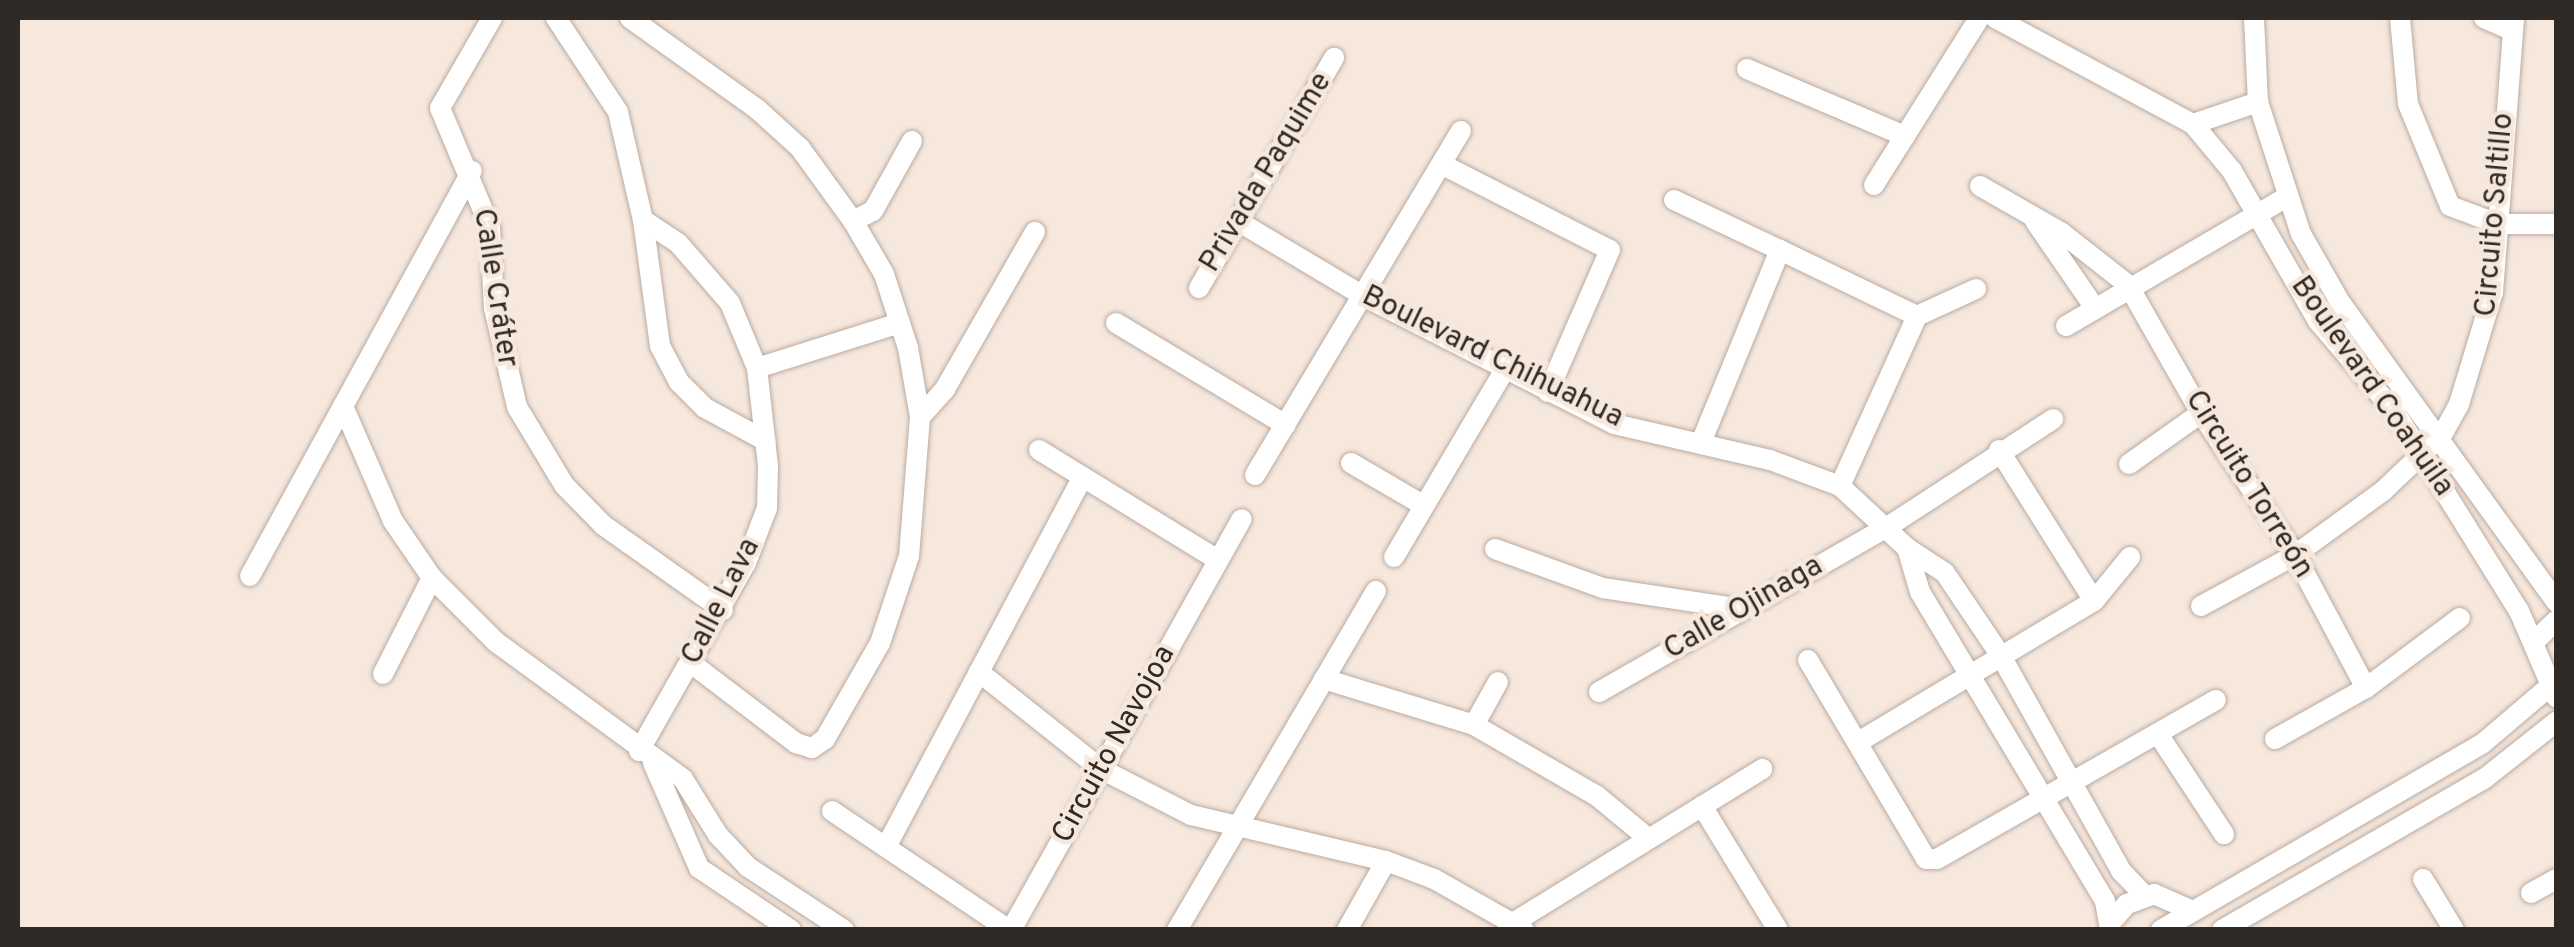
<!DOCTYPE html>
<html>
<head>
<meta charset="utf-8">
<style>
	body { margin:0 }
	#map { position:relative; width:2574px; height:947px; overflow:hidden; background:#f7e8dd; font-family:Overpass,sans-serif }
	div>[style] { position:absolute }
	.roads { filter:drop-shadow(0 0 2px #baaba1) drop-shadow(0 0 2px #baaba1) }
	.minor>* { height:20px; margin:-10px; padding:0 10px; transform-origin:10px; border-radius:10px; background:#fff }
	span { translate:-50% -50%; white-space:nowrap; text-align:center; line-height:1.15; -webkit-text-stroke:9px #f7e8dd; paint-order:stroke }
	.street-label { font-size:30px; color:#2f2a26 }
	.frame { position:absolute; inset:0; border:20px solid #2f2a26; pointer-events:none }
</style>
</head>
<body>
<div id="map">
	<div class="roads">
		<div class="minor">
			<div style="left:492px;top:18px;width:104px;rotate:120deg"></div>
			<div style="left:440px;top:108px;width:129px;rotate:67.2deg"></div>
			<div style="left:490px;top:227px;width:81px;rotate:87.2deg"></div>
			<div style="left:494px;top:308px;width:102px;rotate:76.9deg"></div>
			<div style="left:517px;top:407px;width:91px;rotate:58.9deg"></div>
			<div style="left:564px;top:485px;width:56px;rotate:45.7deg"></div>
			<div style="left:603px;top:525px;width:147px;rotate:35.3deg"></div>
			<div style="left:556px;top:18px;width:113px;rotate:56.6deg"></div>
			<div style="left:618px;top:112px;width:111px;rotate:77deg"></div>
			<div style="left:643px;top:220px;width:127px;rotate:82.3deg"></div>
			<div style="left:660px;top:346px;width:41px;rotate:62.2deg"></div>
			<div style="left:679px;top:382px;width:37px;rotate:45deg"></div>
			<div style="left:705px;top:408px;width:69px;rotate:28.4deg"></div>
			<div style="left:630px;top:18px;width:156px;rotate:35.6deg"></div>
			<div style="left:757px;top:109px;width:58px;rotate:42.2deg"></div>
			<div style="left:800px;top:148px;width:90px;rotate:54deg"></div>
			<div style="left:853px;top:221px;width:61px;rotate:59.7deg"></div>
			<div style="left:884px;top:274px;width:78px;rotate:72deg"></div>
			<div style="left:908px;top:348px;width:70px;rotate:80.1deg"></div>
			<div style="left:920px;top:417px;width:139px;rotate:94.5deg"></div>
			<div style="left:909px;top:556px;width:92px;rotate:108.4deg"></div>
			<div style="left:880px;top:643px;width:111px;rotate:119.8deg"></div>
			<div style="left:825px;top:739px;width:16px;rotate:145deg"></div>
			<div style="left:812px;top:748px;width:17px;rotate:-163deg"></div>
			<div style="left:796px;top:743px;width:132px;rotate:-142.7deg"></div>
			<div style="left:1995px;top:18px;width:225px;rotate:28.2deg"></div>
			<div style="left:2193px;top:124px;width:61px;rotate:50.3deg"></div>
			<div style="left:2232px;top:171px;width:173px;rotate:60.2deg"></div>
			<div style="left:2318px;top:321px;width:119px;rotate:49.8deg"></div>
			<div style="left:2395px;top:412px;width:234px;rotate:58.1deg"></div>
			<div style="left:2519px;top:611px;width:94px;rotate:66.7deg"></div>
			<div style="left:2254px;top:18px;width:84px;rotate:87.3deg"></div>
			<div style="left:2258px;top:102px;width:139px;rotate:72deg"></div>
			<div style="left:2301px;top:234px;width:78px;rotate:60.2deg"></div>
			<div style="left:2340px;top:302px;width:370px;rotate:54.2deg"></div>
			<div style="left:2400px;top:18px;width:86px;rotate:84.7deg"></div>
			<div style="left:2408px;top:104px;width:110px;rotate:67.6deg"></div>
			<div style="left:2450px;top:206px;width:51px;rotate:20.6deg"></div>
			<div style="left:2498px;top:224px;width:58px"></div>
			<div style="left:2484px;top:18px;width:30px;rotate:24deg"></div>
			<div style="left:1747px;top:69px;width:172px;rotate:23deg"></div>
			<div style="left:2193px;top:124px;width:69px;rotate:-18.7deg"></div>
			<div style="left:1443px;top:165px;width:187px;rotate:27deg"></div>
			<div style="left:1610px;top:250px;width:155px;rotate:113.6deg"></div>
			<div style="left:1874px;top:185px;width:197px;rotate:-57.8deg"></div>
			<div style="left:1980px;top:186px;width:95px;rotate:29.8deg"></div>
			<div style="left:2062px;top:233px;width:84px;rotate:38.2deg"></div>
			<div style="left:2128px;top:285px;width:147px;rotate:60.3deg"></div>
			<div style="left:2201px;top:413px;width:170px;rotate:56.5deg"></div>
			<div style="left:2295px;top:555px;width:151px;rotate:61.9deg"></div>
			<div style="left:1674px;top:200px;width:117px;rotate:25.3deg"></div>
			<div style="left:1780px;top:250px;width:209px;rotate:112.3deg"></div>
			<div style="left:853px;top:221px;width:22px;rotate:-27deg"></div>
			<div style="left:873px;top:211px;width:80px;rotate:-60.9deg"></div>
			<div style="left:2035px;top:221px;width:104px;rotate:55.5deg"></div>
			<div style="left:1241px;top:223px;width:144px;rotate:30.8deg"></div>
			<div style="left:1365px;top:297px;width:280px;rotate:27deg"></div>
			<div style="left:1614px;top:424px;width:160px;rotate:13deg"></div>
			<div style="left:1770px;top:460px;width:75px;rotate:20.4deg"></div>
			<div style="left:1840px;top:486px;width:91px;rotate:42.8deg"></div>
			<div style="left:1907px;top:548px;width:45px;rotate:33.3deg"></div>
			<div style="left:1945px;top:573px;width:100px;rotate:56deg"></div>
			<div style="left:2001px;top:656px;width:246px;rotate:60.8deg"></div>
			<div style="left:2121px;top:871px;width:35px;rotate:46deg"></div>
			<div style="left:1780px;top:250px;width:152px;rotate:25.7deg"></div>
			<div style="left:1199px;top:288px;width:267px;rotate:-59.6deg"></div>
			<div style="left:1116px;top:323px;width:198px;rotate:31deg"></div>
			<div style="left:2066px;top:326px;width:254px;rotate:-30.3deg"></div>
			<div style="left:757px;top:368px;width:150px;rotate:-17.5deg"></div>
			<div style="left:343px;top:406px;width:125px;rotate:66.5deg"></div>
			<div style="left:393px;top:521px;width:69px;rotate:55.6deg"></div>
			<div style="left:432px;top:578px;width:91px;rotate:45deg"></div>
			<div style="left:496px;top:642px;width:232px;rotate:36.2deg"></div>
			<div style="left:683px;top:779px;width:66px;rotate:58deg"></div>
			<div style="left:718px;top:835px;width:44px;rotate:46.8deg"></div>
			<div style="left:748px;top:867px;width:115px;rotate:33.3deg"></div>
			<div style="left:920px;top:417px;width:38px;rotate:-48deg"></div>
			<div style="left:945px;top:389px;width:181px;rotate:-60.2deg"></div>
			<div style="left:1039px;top:450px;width:210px;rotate:31.6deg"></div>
			<div style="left:1999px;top:450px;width:178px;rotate:57.8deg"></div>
			<div style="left:2094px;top:601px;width:57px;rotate:-50.7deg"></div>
			<div style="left:1351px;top:463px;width:83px;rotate:30.3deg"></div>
			<div style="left:2129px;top:464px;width:88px;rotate:-35.3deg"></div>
			<div style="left:1255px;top:475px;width:401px;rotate:-59.1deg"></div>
			<div style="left:1840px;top:486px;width:187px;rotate:-65.6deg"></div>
			<div style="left:1917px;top:316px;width:65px;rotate:-24.6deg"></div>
			<div style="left:1907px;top:548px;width:46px;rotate:73.5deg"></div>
			<div style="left:1920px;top:592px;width:360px;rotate:59.1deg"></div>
			<div style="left:2105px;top:901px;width:29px;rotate:80deg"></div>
			<div style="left:1495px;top:549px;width:115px;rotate:19.9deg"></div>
			<div style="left:1603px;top:588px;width:141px;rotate:8.6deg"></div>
			<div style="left:1394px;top:557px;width:216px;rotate:-59.4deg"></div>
			<div style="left:250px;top:576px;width:462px;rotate:-61.3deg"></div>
			<div style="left:2201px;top:606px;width:107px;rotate:-28.5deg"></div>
			<div style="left:2295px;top:555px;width:109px;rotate:-36deg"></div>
			<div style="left:2383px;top:491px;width:81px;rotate:-43.5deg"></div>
			<div style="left:2442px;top:435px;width:35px;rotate:-61deg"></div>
			<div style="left:2459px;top:404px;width:117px;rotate:-73.1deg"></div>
			<div style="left:2493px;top:292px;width:275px;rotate:-85.6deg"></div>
			<div style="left:2536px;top:640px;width:28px;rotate:-44deg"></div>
			<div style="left:1808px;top:660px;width:231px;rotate:59.3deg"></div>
			<div style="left:1926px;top:859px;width:11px"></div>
			<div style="left:1937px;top:859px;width:321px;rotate:-29.7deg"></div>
			<div style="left:979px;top:672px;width:156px;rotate:38.5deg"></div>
			<div style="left:1101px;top:769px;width:101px;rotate:27.1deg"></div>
			<div style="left:1191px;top:815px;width:200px;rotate:13.3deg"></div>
			<div style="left:1386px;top:861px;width:51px;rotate:20.6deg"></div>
			<div style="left:1434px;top:879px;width:103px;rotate:29.5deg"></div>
			<div style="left:383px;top:674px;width:108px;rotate:-63deg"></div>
			<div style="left:1324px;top:679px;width:157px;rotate:17deg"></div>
			<div style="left:1474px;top:725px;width:142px;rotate:30deg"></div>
			<div style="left:1597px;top:796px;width:67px;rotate:39.6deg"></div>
			<div style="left:1599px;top:692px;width:334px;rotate:-29.8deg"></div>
			<div style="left:1889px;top:526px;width:196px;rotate:-33.1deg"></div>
			<div style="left:1474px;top:725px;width:49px;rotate:-60.8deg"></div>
			<div style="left:2158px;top:734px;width:120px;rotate:56.6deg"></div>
			<div style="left:2275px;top:739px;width:104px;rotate:-29.3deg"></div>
			<div style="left:2366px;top:688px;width:117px;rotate:-36.7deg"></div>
			<div style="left:1860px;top:741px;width:273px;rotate:-30.9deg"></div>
			<div style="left:639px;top:751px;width:216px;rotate:-60.4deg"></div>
			<div style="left:746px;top:563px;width:59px;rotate:-69.1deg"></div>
			<div style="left:767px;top:508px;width:42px;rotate:-88.6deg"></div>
			<div style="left:768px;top:466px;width:99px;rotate:-96.4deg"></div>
			<div style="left:757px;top:368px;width:70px;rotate:-112.6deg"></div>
			<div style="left:730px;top:303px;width:79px;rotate:-130.9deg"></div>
			<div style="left:678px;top:243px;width:42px;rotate:-146.7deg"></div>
			<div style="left:653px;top:763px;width:115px;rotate:66.3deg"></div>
			<div style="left:699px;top:868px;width:111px;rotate:34deg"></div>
			<div style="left:1702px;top:806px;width:145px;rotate:58.5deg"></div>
			<div style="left:832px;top:811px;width:213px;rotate:33.9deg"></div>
			<div style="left:886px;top:847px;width:419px;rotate:-62deg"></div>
			<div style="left:2423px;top:879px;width:60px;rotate:58.7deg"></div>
			<div style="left:2531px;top:893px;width:29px;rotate:-29deg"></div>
			<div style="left:2113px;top:920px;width:21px;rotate:-49deg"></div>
			<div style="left:2127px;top:904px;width:29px;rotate:-20deg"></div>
			<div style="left:2154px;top:894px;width:43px;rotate:23.6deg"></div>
			<div style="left:1508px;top:926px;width:299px;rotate:-31.7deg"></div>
			<div style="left:1011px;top:930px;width:471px;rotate:-60.7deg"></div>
			<div style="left:1177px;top:930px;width:393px;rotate:-59.6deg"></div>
			<div style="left:1347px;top:930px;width:79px;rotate:-60.5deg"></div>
			<div style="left:2161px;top:930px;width:371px;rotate:-30.1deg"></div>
			<div style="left:2482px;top:744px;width:97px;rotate:-40.4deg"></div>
			<div style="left:2222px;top:930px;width:302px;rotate:-30deg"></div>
			<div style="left:2484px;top:779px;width:92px;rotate:-38.4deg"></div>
		</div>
	</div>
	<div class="street-label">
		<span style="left:1267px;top:173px;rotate:-59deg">Privada Paquime</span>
		<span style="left:2496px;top:215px;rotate:-85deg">Circuito Saltillo</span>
		<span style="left:494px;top:288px;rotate:81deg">Calle Cráter</span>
		<span style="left:1492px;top:358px;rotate:26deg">Boulevard Chihuahua</span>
		<span style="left:2371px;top:387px;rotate:55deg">Boulevard Coahuila</span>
		<span style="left:2248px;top:485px;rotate:58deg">Circuito Torreón</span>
		<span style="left:722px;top:602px;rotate:-63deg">Calle Lava</span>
		<span style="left:1744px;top:609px;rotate:-30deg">Calle Ojinaga</span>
		<span style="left:1115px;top:745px;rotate:-61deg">Circuito Navojoa</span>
	</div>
	<div class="frame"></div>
</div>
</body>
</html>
